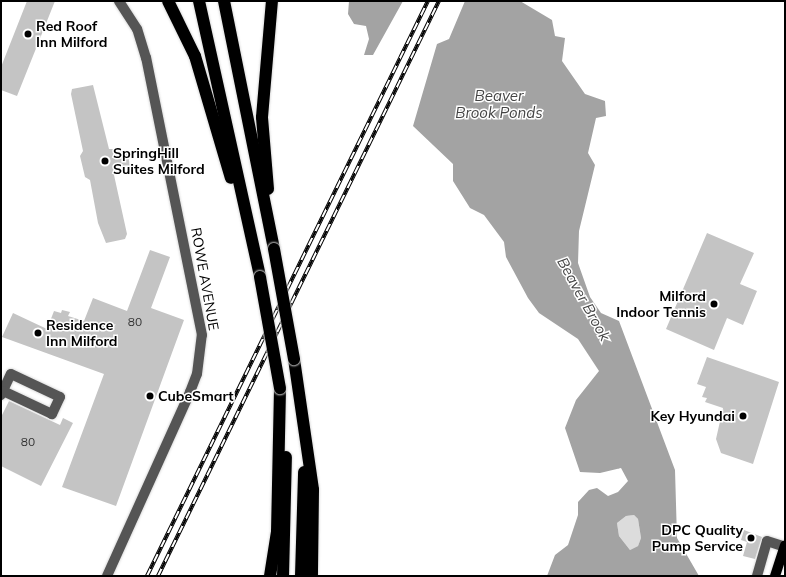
<!DOCTYPE html>
<html>
<head>
<meta charset="utf-8">
<style>
	body { margin:0 }
	#map { position:relative; width:786px; height:577px; overflow:hidden; background:#fff; font-family:Mulish,sans-serif }
	div>[style] { position:absolute }
	.green>* { inset:0; background:#dcdcdc }
	.water>* { inset:0; background:#a3a3a3 }
	.building>* { inset:0; background:#c4c4c4 }
	.roads { filter:drop-shadow(0 0 1px #dbdbdb) drop-shadow(0 0 1px #dbdbdb) }
	.minor>* { height:10px; margin:-5px; padding:0 5px; transform-origin:5px; border-radius:5px; background:#555 }
	.major>* { height:10px; margin:-5px; padding:0 5px; transform-origin:5px; border-radius:5px; background:#000 }
	.highway>* { height:12px; margin:-6px; padding:0 6px; transform-origin:6px; border-radius:6px; background:#000 }
	.rail>* { height:4px; margin-top:-2px; transform-origin:0; background:repeating-linear-gradient(90deg,#fff 0 8px,#000 0 16px); box-sizing:border-box; border-block:1px solid #000 }
	.bridges { filter:drop-shadow(0 0 1px #dbdbdb) drop-shadow(0 0 1px #dbdbdb) }
	.highway-bridge>* { height:12px; margin:-6px; padding:0 6px; transform-origin:6px; border-radius:6px; background:#000 }
	.dots>* { width:11px; height:11px; translate:-50% -50%; box-sizing:border-box; border:2px solid #fff; border-radius:50% }
	span { translate:-50% -50%; white-space:nowrap; text-align:center; line-height:1.15; -webkit-text-stroke:3px #fff; paint-order:stroke }
	.number-label { font-size:12px; color:#313131 }
	.number-label span { -webkit-text-stroke-width:0 }
	.poi-label { font-size:14px; color:#000; font-weight:700 }
	.left { translate:0 -50%; text-align:left }
	.right { translate:-100% -50%; text-align:right }
	.street-label { font-size:14px; color:#000 }
	.water-label { font-size:15px; color:#444; font-style:italic }
	.frame { position:absolute; inset:0; border:2px solid #000; pointer-events:none }
</style>
</head>
<body>
<div id="map">
	<div class="green">
		<div style="clip-path:polygon(634px 515px,638px 519px,641px 538px,638px 546px,630px 550px,619px 536px,617px 523px,626px 516px)"></div>
	</div>
	<div class="water">
		<div style="clip-path:polygon(349px 1px,403px 1px,373px 55px,364px 55px,369px 39px,366px 26px,354px 24px,348px 14px)"></div>
		<div style="clip-path:polygon(evenodd,465px 1px,520px 1px,552px 20px,555px 36px,565px 38px,562px 61px,585px 94px,605px 101px,606px 116px,596px 118px,588px 153px,595px 165px,579px 231px,578px 263px,590px 297px,601px 313px,619px 321px,675px 470px,677px 538px,699px 576px,547px 576px,555px 555px,568px 545px,578px 515px,578px 502px,589px 490px,597px 488px,608px 496px,618px 492px,628px 481px,621px 468px,600px 473px,580px 472px,565px 428px,576px 400px,599px 371px,578px 339px,539px 313px,528px 298px,506px 257px,504px 242px,484px 215px,470px 208px,453px 181px,453px 164px,413px 126px,437px 44px,449px 39px,465px 1px,634px 515px,638px 519px,641px 538px,638px 546px,630px 550px,619px 536px,617px 523px,626px 516px,634px 515px)"></div>
	</div>
	<div class="building">
		<div style="clip-path:polygon(27px 1px,55px 1px,17px 96px,1px 90px,1px 67px)"></div>
		<div style="clip-path:polygon(93px 85px,109px 149px,113px 149px,114px 153px,127px 150px,130px 166px,115px 170px,114px 175px,127px 234px,125px 239px,106px 243px,98px 223px,90px 180px,85px 177px,80px 156px,83px 151px,71px 94px,72px 89px)"></div>
		<div style="clip-path:polygon(707px 233px,754px 253px,740px 284px,757px 291px,743px 325px,727px 318px,714px 350px,666px 329px)"></div>
		<div style="clip-path:polygon(150px 250px,170px 257px,151px 308px,184px 320px,116px 506px,62px 487px,104px 374px,2px 337px,13px 313px,47px 329px,54px 311px,61px 313px,62px 310px,70px 312px,68px 316px,84px 321px,93px 298px,127px 311px)"></div>
		<div style="clip-path:polygon(707px 357px,779px 382px,753px 464px,721px 453px,716px 439px,723px 408px,705px 402px,707px 398px,702px 397px,706px 387px,697px 384px)"></div>
		<div style="clip-path:polygon(9px 401px,60px 425px,63px 418px,73px 423px,41px 486px,1px 466px,1px 417px)"></div>
		<div style="clip-path:polygon(744px 530px,762px 537px,755px 559px,743px 556px,747px 542px,741px 540px)"></div>
	</div>
	<div class="roads">
		<div class="minor">
			<div style="left:1px;top:395px;width:23px;rotate:-65deg"></div>
			<div style="left:11px;top:374px;width:54px;rotate:25.1deg"></div>
			<div style="left:60px;top:397px;width:19px;rotate:115deg"></div>
			<div style="left:52px;top:414px;width:54px;rotate:-154.9deg"></div>
			<div style="left:107px;top:576px;width:202px;rotate:-65.7deg"></div>
			<div style="left:190px;top:392px;width:19px;rotate:-69deg"></div>
			<div style="left:197px;top:374px;width:39px;rotate:-83deg"></div>
			<div style="left:202px;top:335px;width:283px;rotate:-101.4deg"></div>
			<div style="left:146px;top:58px;width:30px;rotate:-107deg"></div>
			<div style="left:137px;top:29px;width:33px;rotate:-123deg"></div>
			<div style="left:757px;top:576px;width:36px;rotate:-74deg"></div>
			<div style="left:767px;top:541px;width:19px;rotate:18deg"></div>
		</div>
		<div class="major">
			<div style="left:775px;top:576px;width:32px;rotate:-72deg"></div>
		</div>
		<div class="highway">
			<div style="left:168px;top:1px;width:61px;rotate:63.9deg"></div>
			<div style="left:195px;top:56px;width:127px;rotate:73.6deg"></div>
			<div style="left:199px;top:1px;width:283px;rotate:77.5deg"></div>
			<div style="left:224px;top:1px;width:253px;rotate:78.6deg"></div>
			<div style="left:268px;top:189px;width:72px;rotate:-94.8deg"></div>
			<div style="left:262px;top:117px;width:116px;rotate:-85.1deg"></div>
			<div style="left:294px;top:359px;width:132px;rotate:81.7deg"></div>
			<div style="left:313px;top:490px;width:86px;rotate:90.7deg"></div>
			<div style="left:270px;top:576px;width:45px;rotate:-81deg"></div>
			<div style="left:277px;top:532px;width:144px;rotate:-88.8deg"></div>
			<div style="left:283px;top:576px;width:119px;rotate:-88.6deg"></div>
			<div style="left:301px;top:576px;width:104px;rotate:-88.3deg"></div>
		</div>
	</div>
	<div class="rail">
		<div style="left:147px;top:576px;width:640px;rotate:-63.96deg"></div>
		<div style="left:158px;top:576px;width:640px;rotate:-63.96deg"></div>
	</div>
	<div class="bridges">
		<div class="highway-bridge">
			<div style="left:274px;top:249px;width:112px;rotate:79.7deg"></div>
			<div style="left:260px;top:277px;width:113px;rotate:79.8deg"></div>
		</div>
	</div>
	<div class="dots">
		<div style="left:28px;top:34px;background:#000"></div>
		<div style="left:105px;top:161px;background:#000"></div>
		<div style="left:714px;top:304px;background:#000"></div>
		<div style="left:38px;top:333px;background:#000"></div>
		<div style="left:150px;top:396px;background:#000"></div>
		<div style="left:743px;top:416px;background:#000"></div>
		<div style="left:751px;top:538px;background:#000"></div>
	</div>
	<div class="number-label">
		<span style="left:135px;top:322px">80</span>
		<span style="left:28px;top:442px">80</span>
	</div>
	<div class="poi-label">
		<span class="left" style="left:36px;top:34px">Red Roof<br>Inn Milford</span>
		<span class="left" style="left:113px;top:161px">SpringHill<br>Suites Milford</span>
		<span class="right" style="left:706px;top:304px">Milford<br>Indoor Tennis</span>
		<span class="left" style="left:46px;top:333px">Residence<br>Inn Milford</span>
		<span class="left" style="left:158px;top:396px">CubeSmart</span>
		<span class="right" style="left:735px;top:416px">Key Hyundai</span>
		<span class="right" style="left:743px;top:538px">DPC Quality<br>Pump Service</span>
	</div>
	<div class="street-label">
		<span style="left:205px;top:279px;rotate:80deg">ROWE AVENUE</span>
	</div>
	<div class="water-label">
		<span style="left:499px;top:104px">Beaver<br>Brook Ponds</span>
		<span style="left:584px;top:299px;rotate:61deg">Beaver Brook</span>
	</div>
	<div class="frame"></div>
</div>
</body>
</html>
